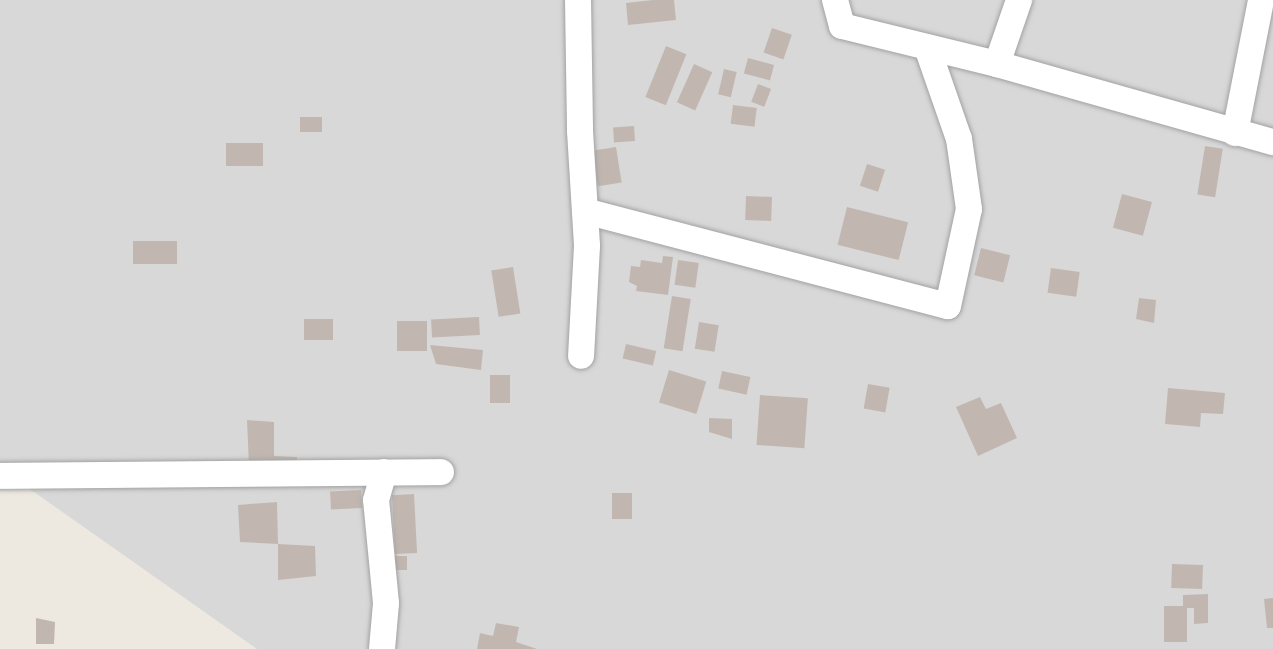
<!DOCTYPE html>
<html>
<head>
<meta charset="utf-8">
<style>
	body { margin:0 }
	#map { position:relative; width:1273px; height:649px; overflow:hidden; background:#ede8e0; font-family:Barlow,sans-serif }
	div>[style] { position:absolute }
	.residential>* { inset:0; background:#d9d8d8 }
	.building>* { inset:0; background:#c1b7b0; transform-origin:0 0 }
	.roads { filter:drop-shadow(0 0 2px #a2a2a2) drop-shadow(0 0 2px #a2a2a2) }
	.minor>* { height:26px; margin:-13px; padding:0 13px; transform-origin:13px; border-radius:13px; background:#fff }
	span { translate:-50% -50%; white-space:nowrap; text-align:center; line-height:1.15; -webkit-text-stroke:6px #fff; paint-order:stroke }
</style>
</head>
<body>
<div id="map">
	<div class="residential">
		<div style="clip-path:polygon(0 0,1273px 0,1273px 649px,257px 649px,0 468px)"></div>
	</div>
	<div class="building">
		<div style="clip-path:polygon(653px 0,674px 0,676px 20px,628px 25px,626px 3px)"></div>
		<div style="left:772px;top:28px;width:21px;height:26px;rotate:19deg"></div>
		<div style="left:666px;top:46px;width:22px;height:55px;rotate:22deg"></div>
		<div style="left:748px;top:58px;width:27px;height:16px;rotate:15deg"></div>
		<div style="left:694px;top:64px;width:20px;height:42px;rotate:24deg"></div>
		<div style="left:724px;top:69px;width:13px;height:26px;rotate:13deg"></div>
		<div style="left:758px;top:84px;width:14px;height:19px;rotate:21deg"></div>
		<div style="left:733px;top:105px;width:24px;height:19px;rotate:7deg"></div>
		<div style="left:300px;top:117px;width:22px;height:15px"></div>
		<div style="left:634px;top:126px;width:15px;height:21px;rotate:86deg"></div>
		<div style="left:226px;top:143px;width:37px;height:23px"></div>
		<div style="left:1205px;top:146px;width:18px;height:49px;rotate:9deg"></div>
		<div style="left:616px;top:147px;width:36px;height:24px;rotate:81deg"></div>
		<div style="left:867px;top:164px;width:19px;height:23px;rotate:18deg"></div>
		<div style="left:1122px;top:194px;width:31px;height:35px;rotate:15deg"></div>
		<div style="left:746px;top:196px;width:26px;height:24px;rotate:2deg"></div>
		<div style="left:847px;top:207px;width:63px;height:39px;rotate:14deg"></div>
		<div style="left:133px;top:241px;width:44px;height:23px"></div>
		<div style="left:981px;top:248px;width:30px;height:28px;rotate:14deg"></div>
		<div style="clip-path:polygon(663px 256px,673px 257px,668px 295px,636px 291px,637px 286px,629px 282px,631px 266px,640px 267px,641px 260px,662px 263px)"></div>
		<div style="left:678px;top:260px;width:21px;height:25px;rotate:8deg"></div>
		<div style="left:513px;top:267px;width:47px;height:22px;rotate:81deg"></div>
		<div style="left:1051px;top:268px;width:29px;height:25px;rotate:8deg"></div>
		<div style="left:672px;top:296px;width:19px;height:53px;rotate:9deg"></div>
		<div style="clip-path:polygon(1139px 298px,1156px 300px,1154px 323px,1136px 319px)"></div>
		<div style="left:479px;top:317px;width:18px;height:48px;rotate:87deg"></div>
		<div style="left:304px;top:319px;width:29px;height:21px"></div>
		<div style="left:427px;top:321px;width:30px;height:30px;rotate:90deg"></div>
		<div style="left:699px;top:322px;width:20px;height:27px;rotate:9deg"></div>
		<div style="left:626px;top:344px;width:31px;height:15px;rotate:13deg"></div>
		<div style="clip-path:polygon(430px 345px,483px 350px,481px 370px,436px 364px)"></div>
		<div style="left:669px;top:370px;width:39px;height:34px;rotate:17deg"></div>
		<div style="left:722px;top:371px;width:29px;height:18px;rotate:12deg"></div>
		<div style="left:490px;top:375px;width:20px;height:28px"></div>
		<div style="left:868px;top:384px;width:22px;height:25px;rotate:10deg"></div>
		<div style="clip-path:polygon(1168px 388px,1225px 393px,1223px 414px,1201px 413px,1200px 427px,1165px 424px)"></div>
		<div style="left:760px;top:395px;width:48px;height:50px;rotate:4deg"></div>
		<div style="clip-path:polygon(980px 397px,986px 409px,1001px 403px,1017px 438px,978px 456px,956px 407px)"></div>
		<div style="clip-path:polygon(709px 418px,732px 419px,732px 439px,709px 432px)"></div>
		<div style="clip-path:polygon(247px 420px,274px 422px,274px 456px,297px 457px,297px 470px,249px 466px)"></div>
		<div style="left:361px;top:490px;width:18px;height:31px;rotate:87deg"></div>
		<div style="left:612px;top:493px;width:20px;height:26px"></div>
		<div style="left:414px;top:494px;width:59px;height:22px;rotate:87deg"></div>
		<div style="clip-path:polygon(277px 502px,278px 544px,240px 542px,238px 505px)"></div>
		<div style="clip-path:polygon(278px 544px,315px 546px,316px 576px,278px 580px)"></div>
		<div style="left:407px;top:556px;width:14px;height:14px;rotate:90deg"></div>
		<div style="left:1172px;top:564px;width:31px;height:24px;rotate:2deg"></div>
		<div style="clip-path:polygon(1208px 594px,1208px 623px,1194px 624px,1194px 608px,1187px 608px,1187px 642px,1164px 642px,1164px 606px,1183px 606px,1183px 595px)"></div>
		<div style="clip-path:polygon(1273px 598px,1273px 628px,1267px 628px,1264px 599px)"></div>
		<div style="clip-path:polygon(36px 618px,55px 622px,54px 644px,36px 644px)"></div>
		<div style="clip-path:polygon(496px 623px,519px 627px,516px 642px,537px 649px,477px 649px,480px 633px,493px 636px)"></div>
	</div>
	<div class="roads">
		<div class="minor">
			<div style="left:578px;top:0;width:131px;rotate:89.1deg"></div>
			<div style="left:580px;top:131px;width:115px;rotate:86.5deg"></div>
			<div style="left:587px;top:246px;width:110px;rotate:93.1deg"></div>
			<div style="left:835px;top:0;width:27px;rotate:75deg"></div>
			<div style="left:842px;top:26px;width:160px;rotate:13.8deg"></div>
			<div style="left:997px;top:64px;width:287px;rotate:15.8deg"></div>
			<div style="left:997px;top:64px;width:68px;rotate:-71deg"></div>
			<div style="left:1235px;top:133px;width:136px;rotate:-78.9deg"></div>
			<div style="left:585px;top:211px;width:375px;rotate:14.7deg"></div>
			<div style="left:948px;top:306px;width:99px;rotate:-77.8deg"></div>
			<div style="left:969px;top:209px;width:71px;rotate:-98.1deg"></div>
			<div style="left:959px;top:139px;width:97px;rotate:-109.2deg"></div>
			<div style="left:0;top:476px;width:441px;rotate:-0.5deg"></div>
			<div style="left:382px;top:649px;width:46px;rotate:-85deg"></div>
			<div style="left:386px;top:603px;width:103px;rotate:-95.5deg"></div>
			<div style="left:376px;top:500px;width:29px;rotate:-74deg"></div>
		</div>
	</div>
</div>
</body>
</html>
